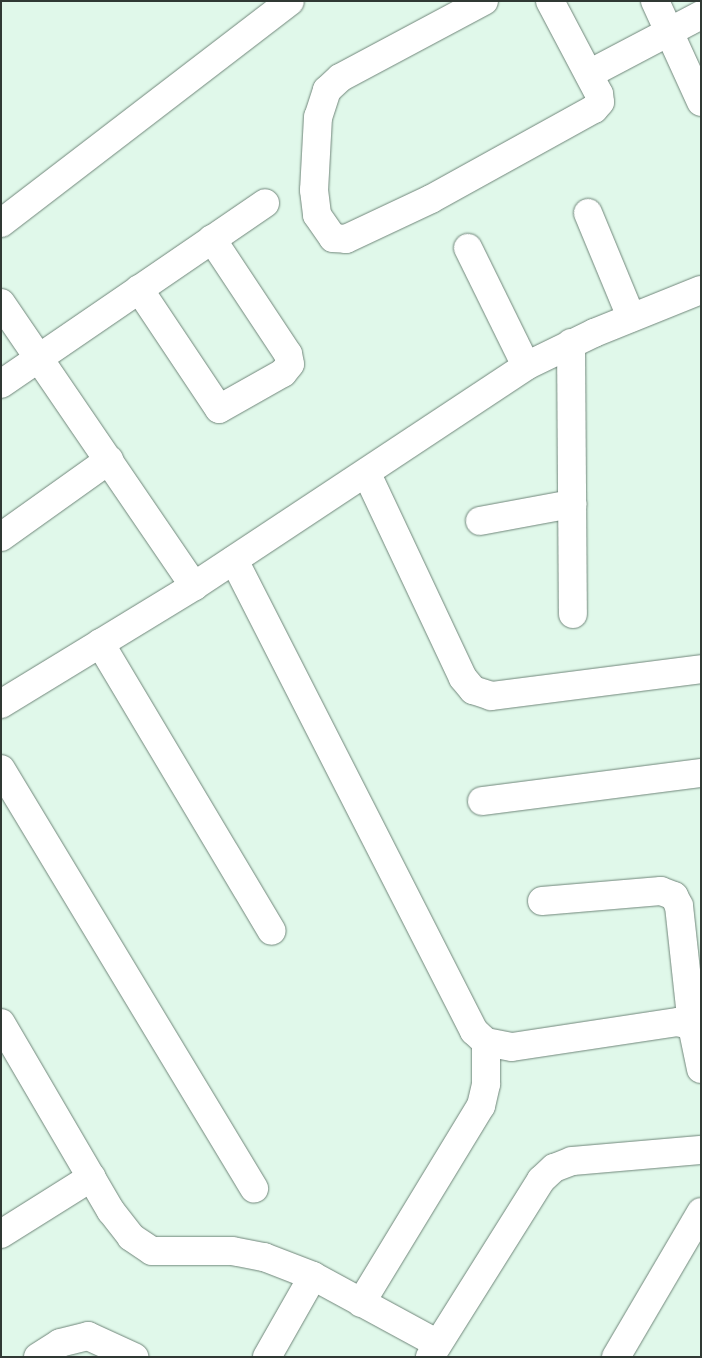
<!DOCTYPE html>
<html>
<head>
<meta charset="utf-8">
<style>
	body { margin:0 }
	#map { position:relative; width:702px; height:1358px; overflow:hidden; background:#e0f8ea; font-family:Signika,sans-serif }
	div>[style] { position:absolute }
	.roads { filter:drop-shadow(0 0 1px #70867a) drop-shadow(0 0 1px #70867a) }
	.minor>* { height:28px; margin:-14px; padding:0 14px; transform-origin:14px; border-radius:14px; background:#fff }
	span { translate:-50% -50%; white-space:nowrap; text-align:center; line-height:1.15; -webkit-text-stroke:4px #fff; paint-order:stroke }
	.frame { position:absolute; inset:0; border:2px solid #303934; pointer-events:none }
</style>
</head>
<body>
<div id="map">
	<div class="roads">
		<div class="minor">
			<div style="left:484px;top:1px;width:163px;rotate:151.9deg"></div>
			<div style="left:340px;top:78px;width:18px;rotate:137deg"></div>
			<div style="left:327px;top:90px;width:28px;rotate:108deg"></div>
			<div style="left:318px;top:117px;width:73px;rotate:93.1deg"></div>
			<div style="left:314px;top:190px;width:25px;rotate:83deg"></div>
			<div style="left:317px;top:215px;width:28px;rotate:55deg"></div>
			<div style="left:333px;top:238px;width:13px;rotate:4deg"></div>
			<div style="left:346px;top:239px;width:94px;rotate:-25.2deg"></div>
			<div style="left:431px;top:199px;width:186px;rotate:-28.9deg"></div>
			<div style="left:594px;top:109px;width:9px;rotate:-49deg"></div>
			<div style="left:600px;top:102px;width:8px;rotate:-97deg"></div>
			<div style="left:599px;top:94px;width:105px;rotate:-117.8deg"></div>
			<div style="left:655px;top:1px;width:111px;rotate:65.5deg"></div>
			<div style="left:589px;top:74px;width:127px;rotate:-27.8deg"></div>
			<div style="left:588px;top:213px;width:113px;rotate:67.5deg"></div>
			<div style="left:1px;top:223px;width:364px;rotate:-37.5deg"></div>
			<div style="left:468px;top:248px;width:131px;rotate:63.8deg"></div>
			<div style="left:139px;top:289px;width:144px;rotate:56.3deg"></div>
			<div style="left:219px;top:409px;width:73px;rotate:-29.4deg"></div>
			<div style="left:283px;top:373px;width:11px;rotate:-52deg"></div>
			<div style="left:290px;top:364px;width:10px;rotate:-101deg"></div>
			<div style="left:288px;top:354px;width:138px;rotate:-123.5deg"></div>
			<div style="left:1px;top:303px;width:343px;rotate:55.7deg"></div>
			<div style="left:571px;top:343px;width:271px;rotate:89.6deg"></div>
			<div style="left:1px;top:384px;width:320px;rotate:-34.4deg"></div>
			<div style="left:367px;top:474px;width:225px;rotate:64.8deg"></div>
			<div style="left:463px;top:678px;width:16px;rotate:50deg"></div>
			<div style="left:473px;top:690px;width:19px;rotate:18deg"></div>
			<div style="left:491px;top:696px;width:212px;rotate:-7.3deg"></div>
			<div style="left:480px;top:521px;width:94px;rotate:-10.5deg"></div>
			<div style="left:1px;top:537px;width:133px;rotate:-35.5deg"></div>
			<div style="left:234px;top:560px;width:529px;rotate:63deg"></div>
			<div style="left:474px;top:1031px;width:16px;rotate:43deg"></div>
			<div style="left:486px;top:1042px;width:26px;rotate:11deg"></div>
			<div style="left:512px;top:1047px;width:168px;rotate:-8.6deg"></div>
			<div style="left:678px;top:1022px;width:15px;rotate:16deg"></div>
			<div style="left:692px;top:1026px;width:44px;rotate:78.2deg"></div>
			<div style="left:100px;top:643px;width:335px;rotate:59.2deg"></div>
			<div style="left:1px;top:704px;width:226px;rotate:-31.4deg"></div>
			<div style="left:194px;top:586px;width:398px;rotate:-33.5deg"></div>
			<div style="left:526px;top:366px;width:76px;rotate:-25.9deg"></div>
			<div style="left:594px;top:333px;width:115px;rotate:-21.9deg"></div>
			<div style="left:1px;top:769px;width:490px;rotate:58.9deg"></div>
			<div style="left:482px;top:801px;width:221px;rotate:-7.3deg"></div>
			<div style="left:542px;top:901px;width:119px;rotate:-4.8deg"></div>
			<div style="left:661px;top:891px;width:14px;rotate:21deg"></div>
			<div style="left:674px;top:896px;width:11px;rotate:63deg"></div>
			<div style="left:679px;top:906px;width:121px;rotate:83.8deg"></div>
			<div style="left:1px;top:1023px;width:218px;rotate:59.7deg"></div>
			<div style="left:111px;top:1211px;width:33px;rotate:52deg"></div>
			<div style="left:131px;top:1237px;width:25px;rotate:34deg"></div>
			<div style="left:152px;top:1251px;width:80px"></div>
			<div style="left:232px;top:1251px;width:33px;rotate:11deg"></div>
			<div style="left:264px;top:1257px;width:53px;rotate:21.2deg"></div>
			<div style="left:313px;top:1276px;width:142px;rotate:28.5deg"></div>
			<div style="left:1px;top:1234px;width:107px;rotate:-32.1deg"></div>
			<div style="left:361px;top:1303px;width:231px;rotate:-58.7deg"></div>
			<div style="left:481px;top:1106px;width:23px;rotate:-77deg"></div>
			<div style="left:486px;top:1084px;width:42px;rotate:-90deg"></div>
			<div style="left:38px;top:1357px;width:26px;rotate:-32deg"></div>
			<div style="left:60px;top:1343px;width:29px;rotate:-14deg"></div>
			<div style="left:88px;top:1336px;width:51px;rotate:24.5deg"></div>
			<div style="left:267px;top:1357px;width:93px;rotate:-60.4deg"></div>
			<div style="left:430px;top:1357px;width:209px;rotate:-57.9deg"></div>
			<div style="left:541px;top:1180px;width:18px;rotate:-43deg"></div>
			<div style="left:554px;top:1168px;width:19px;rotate:-21deg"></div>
			<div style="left:572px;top:1161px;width:129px;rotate:-4.9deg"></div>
			<div style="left:616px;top:1357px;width:168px;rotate:-59.6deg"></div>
		</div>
	</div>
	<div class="frame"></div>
</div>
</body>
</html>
